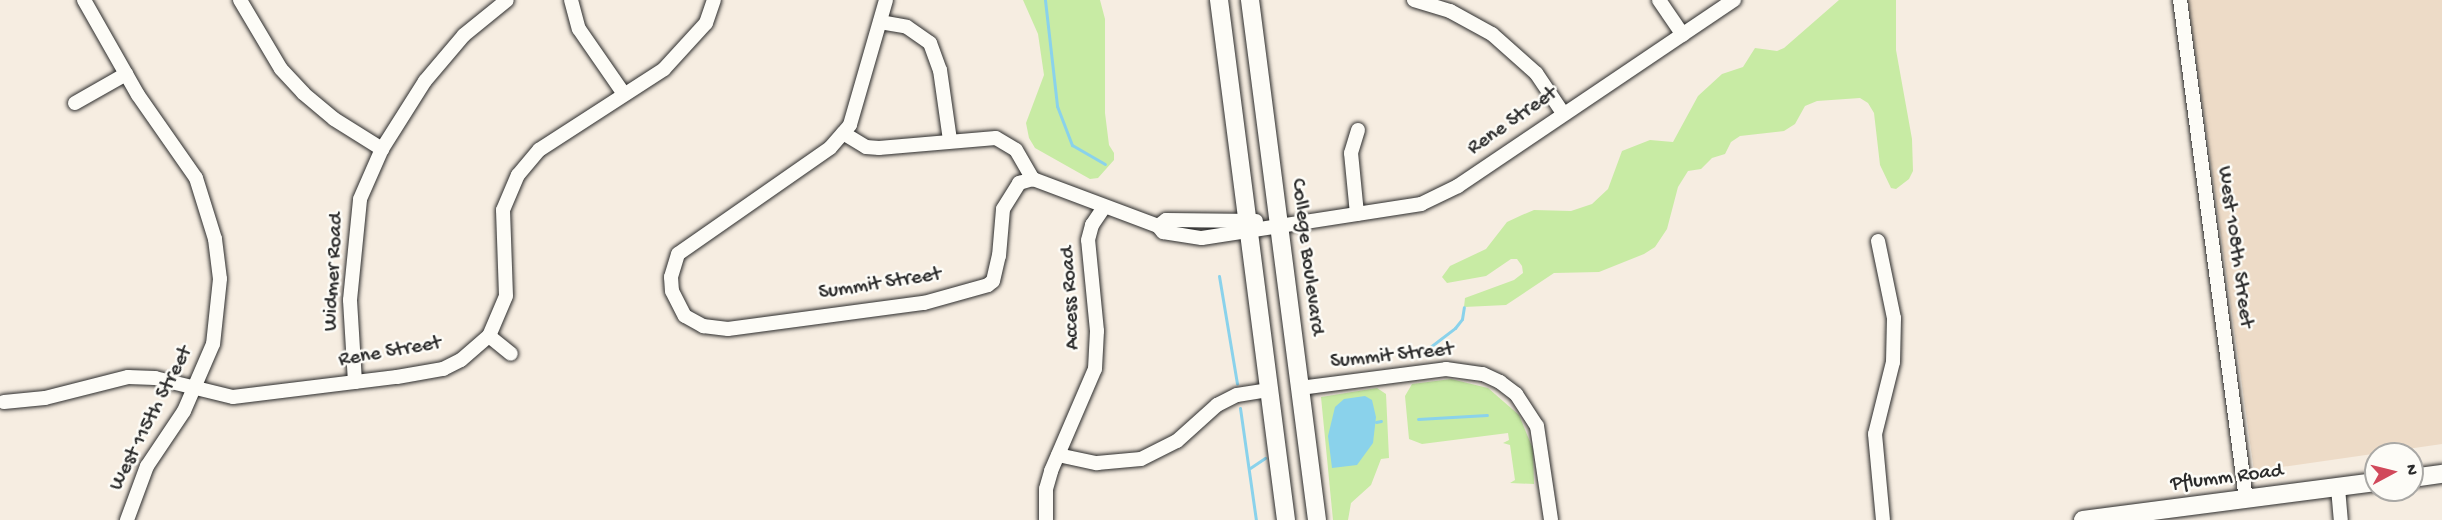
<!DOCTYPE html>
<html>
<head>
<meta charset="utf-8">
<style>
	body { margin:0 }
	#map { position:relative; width:2442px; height:520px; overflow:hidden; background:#f6ede1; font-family:"Gochi Hand",sans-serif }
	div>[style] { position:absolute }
	.built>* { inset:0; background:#eddbc7 }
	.green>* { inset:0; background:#c8eba4 }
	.water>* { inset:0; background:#8ad2eb }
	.stream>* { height:3px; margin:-1.5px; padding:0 1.5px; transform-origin:1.5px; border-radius:1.5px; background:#8ad2eb }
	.roads { filter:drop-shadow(0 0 2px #2b2b2b) drop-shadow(0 0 2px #2b2b2b) }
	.minor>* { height:14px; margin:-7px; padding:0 7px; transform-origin:7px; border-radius:7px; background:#fdfcf7 }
	.major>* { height:18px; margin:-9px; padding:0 9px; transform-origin:9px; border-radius:9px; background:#fdfcf7 }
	span { translate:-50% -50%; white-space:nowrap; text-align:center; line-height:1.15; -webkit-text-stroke:5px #fdfcf7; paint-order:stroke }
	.street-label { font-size:21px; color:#2b2b2b }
	.north { position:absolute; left:2364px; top:442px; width:60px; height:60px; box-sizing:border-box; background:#fdfcf7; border:2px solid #a9a8a5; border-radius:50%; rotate:83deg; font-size:16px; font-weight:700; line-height:24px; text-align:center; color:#2b2b2b }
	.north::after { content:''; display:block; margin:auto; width:21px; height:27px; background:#d1495b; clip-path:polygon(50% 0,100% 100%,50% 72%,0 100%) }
</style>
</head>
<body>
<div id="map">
	<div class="built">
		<div style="clip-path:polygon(2188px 0,2442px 0,2442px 444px,2254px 471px)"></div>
	</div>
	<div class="green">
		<div style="clip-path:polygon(1023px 0,1100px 0,1105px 19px,1105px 113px,1109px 145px,1114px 153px,1114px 160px,1098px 178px,1090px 179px,1035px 148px,1029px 138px,1026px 123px,1044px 75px,1038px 34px)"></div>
		<div style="clip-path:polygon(1839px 0,1896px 0,1896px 50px,1912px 139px,1913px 171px,1909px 179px,1896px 189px,1891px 188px,1880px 165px,1874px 113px,1868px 103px,1860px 98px,1817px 101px,1805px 106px,1795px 124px,1784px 131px,1740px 136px,1731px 142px,1725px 154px,1712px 158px,1701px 169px,1688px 171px,1678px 187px,1667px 229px,1655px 247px,1644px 254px,1599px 272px,1554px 273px,1506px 305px,1464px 307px,1465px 298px,1514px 280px,1523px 273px,1522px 266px,1517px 259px,1511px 259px,1486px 276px,1447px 283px,1442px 277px,1450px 266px,1486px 249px,1507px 222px,1522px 215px,1534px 210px,1571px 211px,1592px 204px,1608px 189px,1622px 151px,1650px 140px,1673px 142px,1698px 96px,1722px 74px,1743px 67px,1755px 48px,1777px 51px,1784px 48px)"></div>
		<div style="clip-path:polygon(1451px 379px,1488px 388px,1519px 415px,1533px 449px,1534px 484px,1510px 483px,1515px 480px,1510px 445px,1503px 443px,1509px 440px,1508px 433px,1422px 444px,1409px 439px,1405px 396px,1412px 384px)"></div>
		<div style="clip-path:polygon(1377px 388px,1386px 394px,1389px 458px,1381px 459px,1371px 485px,1351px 503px,1348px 520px,1333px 520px,1321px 397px)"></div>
	</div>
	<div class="water">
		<div style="clip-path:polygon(1365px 396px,1372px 400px,1376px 417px,1373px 443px,1357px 465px,1332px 468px,1328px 436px,1335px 407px,1344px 399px)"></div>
	</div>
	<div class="stream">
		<div style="left:1045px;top:0;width:107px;rotate:83.5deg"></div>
		<div style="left:1057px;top:106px;width:42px;rotate:69deg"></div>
		<div style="left:1072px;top:145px;width:38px;rotate:30deg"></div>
		<div style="left:1219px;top:276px;width:109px;rotate:80.5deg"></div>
		<div style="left:1417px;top:357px;width:48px;rotate:-37.3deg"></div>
		<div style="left:1455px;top:328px;width:11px;rotate:-52deg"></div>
		<div style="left:1462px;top:319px;width:12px;rotate:-81deg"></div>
		<div style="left:1240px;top:408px;width:113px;rotate:81.9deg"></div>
		<div style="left:1418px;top:419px;width:69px;rotate:-3.3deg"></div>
		<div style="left:1376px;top:422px;width:5px;rotate:-11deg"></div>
		<div style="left:1250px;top:468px;width:18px;rotate:-34deg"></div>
	</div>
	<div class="roads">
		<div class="minor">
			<div style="left:84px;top:0;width:109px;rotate:60.4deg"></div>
			<div style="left:138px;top:95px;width:101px;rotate:55.1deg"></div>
			<div style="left:196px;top:178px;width:64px;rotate:72.7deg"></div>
			<div style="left:215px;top:239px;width:40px;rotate:82.9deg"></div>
			<div style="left:220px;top:279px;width:65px;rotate:96.1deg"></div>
			<div style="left:213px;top:344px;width:73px;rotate:113.4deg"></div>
			<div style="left:184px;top:411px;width:66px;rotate:123.9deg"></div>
			<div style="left:147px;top:466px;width:58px;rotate:110.3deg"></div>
			<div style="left:240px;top:0;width:80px;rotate:59.3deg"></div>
			<div style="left:281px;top:69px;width:33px;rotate:47deg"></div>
			<div style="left:303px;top:93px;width:40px;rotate:40deg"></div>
			<div style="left:334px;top:119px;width:57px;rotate:32deg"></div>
			<div style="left:571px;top:0;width:30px;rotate:75deg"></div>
			<div style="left:579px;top:29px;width:79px;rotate:55.3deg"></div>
			<div style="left:886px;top:0;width:130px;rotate:106.1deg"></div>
			<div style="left:850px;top:125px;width:30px;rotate:131deg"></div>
			<div style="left:830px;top:148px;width:185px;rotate:145.1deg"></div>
			<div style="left:678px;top:254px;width:24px;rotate:107deg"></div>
			<div style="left:671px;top:277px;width:14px;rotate:86deg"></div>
			<div style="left:672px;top:291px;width:28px;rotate:63deg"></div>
			<div style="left:685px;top:316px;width:21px;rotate:29deg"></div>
			<div style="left:703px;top:326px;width:25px;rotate:7deg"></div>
			<div style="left:728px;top:329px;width:198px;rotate:-7.6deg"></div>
			<div style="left:924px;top:303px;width:66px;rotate:-15.7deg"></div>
			<div style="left:988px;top:285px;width:6px;rotate:-39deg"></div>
			<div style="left:993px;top:281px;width:26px;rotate:-77deg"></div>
			<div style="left:999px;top:256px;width:47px;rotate:-85.1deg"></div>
			<div style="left:1003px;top:209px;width:31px;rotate:-58deg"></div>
			<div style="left:1019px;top:183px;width:15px;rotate:-16deg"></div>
			<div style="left:1414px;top:0;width:38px;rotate:17deg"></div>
			<div style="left:1450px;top:11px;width:48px;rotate:28.7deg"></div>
			<div style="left:1492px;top:34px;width:59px;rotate:41.6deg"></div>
			<div style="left:1536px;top:73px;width:48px;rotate:56deg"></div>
			<div style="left:1659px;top:0;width:42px;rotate:55.6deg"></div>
			<div style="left:2180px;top:0;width:503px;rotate:82.47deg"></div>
			<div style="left:880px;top:22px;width:27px;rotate:10deg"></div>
			<div style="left:907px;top:27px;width:28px;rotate:35deg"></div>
			<div style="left:930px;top:43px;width:29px;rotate:70deg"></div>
			<div style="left:940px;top:70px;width:71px;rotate:81.9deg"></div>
			<div style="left:75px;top:103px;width:59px;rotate:-29.6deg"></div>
			<div style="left:843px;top:133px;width:27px;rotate:31deg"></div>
			<div style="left:866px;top:147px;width:13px;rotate:4deg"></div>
			<div style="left:879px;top:148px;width:117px;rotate:-4.9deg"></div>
			<div style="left:996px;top:138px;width:23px;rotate:31deg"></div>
			<div style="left:1016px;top:150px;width:34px;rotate:60deg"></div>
			<div style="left:1033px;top:179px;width:134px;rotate:20.6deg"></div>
			<div style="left:1158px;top:226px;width:8px;rotate:50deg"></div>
			<div style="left:1163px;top:232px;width:39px;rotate:9deg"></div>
			<div style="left:1202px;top:238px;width:222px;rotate:-8.8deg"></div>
			<div style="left:1421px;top:204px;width:41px;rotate:-25.9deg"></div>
			<div style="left:1458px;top:186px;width:333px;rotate:-34deg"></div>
			<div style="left:1357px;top:214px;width:61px;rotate:-95.6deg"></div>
			<div style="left:1351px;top:153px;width:24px;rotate:-73deg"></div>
			<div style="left:1158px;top:226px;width:10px;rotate:-37deg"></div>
			<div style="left:1166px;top:220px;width:90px;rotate:0.6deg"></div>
			<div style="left:1878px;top:241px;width:79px;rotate:78.3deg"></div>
			<div style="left:1894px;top:318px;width:44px;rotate:91.3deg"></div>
			<div style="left:1893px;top:362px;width:74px;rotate:104deg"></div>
			<div style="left:1875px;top:434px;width:86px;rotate:84.7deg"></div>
			<div style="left:489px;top:336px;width:28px;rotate:39deg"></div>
			<div style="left:355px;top:382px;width:82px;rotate:-93.5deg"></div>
			<div style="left:350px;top:300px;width:101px;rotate:-84.3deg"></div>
			<div style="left:360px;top:199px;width:55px;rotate:-66.3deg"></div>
			<div style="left:382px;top:149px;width:80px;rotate:-57.7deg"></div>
			<div style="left:425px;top:81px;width:60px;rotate:-49.7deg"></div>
			<div style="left:464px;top:35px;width:55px;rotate:-39.1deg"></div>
			<div style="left:1300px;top:388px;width:147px;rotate:-7.4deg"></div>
			<div style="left:1446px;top:369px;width:37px;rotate:8deg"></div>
			<div style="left:1483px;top:374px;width:19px;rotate:25deg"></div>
			<div style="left:1500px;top:382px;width:20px;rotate:37deg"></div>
			<div style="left:1516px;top:394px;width:38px;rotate:57deg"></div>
			<div style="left:1537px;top:426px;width:95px;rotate:81.5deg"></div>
			<div style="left:4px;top:402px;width:41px;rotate:-5.6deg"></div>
			<div style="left:45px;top:398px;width:86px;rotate:-14.2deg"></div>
			<div style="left:128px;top:377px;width:27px;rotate:2deg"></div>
			<div style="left:155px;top:378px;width:80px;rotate:13.7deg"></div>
			<div style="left:233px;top:397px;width:165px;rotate:-7deg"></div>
			<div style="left:397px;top:377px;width:47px;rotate:-9.9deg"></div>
			<div style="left:443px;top:369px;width:20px;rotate:-27deg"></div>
			<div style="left:461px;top:360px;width:37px;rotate:-41deg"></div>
			<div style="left:489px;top:336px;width:43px;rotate:-67deg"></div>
			<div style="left:506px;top:296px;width:86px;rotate:-92deg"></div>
			<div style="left:503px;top:210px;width:38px;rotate:-67deg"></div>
			<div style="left:518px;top:175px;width:33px;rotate:-50deg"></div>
			<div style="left:539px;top:150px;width:149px;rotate:-32.9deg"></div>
			<div style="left:664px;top:69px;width:62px;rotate:-47.6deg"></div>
			<div style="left:706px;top:23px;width:24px;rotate:-71deg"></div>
			<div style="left:1058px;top:455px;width:40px;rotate:12deg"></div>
			<div style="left:1097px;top:463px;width:44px;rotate:-5.2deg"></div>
			<div style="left:1141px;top:459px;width:40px;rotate:-26.6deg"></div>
			<div style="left:1177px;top:441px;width:54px;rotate:-42deg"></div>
			<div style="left:1217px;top:405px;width:22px;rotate:-27deg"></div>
			<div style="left:1237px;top:395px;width:31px;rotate:-9deg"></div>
			<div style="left:2338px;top:488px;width:32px;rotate:85deg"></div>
			<div style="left:1046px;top:520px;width:31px;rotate:-90deg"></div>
			<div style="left:1046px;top:489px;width:19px;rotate:-74deg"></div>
			<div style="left:1051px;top:471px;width:111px;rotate:-66.7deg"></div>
			<div style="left:1095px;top:369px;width:38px;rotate:-87deg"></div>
			<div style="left:1097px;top:331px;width:91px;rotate:-95.6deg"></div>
			<div style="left:1088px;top:240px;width:16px;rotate:-75deg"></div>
			<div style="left:1092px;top:225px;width:22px;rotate:-56deg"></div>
		</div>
		<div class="major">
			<div style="left:1219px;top:0;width:524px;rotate:82.66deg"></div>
			<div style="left:1250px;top:0;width:524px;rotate:82.66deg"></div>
			<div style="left:2412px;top:478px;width:30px;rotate:-8deg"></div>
			<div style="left:2083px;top:520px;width:295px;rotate:-7.4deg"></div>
		</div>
	</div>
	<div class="street-label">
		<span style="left:1513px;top:122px;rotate:-35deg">Rene Street</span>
		<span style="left:2234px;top:247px;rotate:82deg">West 108th Street</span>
		<span style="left:1306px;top:257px;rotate:83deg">College Boulevard</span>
		<span style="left:335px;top:272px;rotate:-87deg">Widmer Road</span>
		<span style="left:880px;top:285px;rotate:-9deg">Summit Street</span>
		<span style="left:1072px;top:298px;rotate:-93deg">Access Road</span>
		<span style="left:390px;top:353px;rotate:-10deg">Rene Street</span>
		<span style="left:1392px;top:357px;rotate:-6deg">Summit Street</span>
		<span style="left:152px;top:419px;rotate:-63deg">West 115th Street</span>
		<span style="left:2227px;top:479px;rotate:-7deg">Pflumm Road</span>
	</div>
	<div class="north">N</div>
</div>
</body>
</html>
